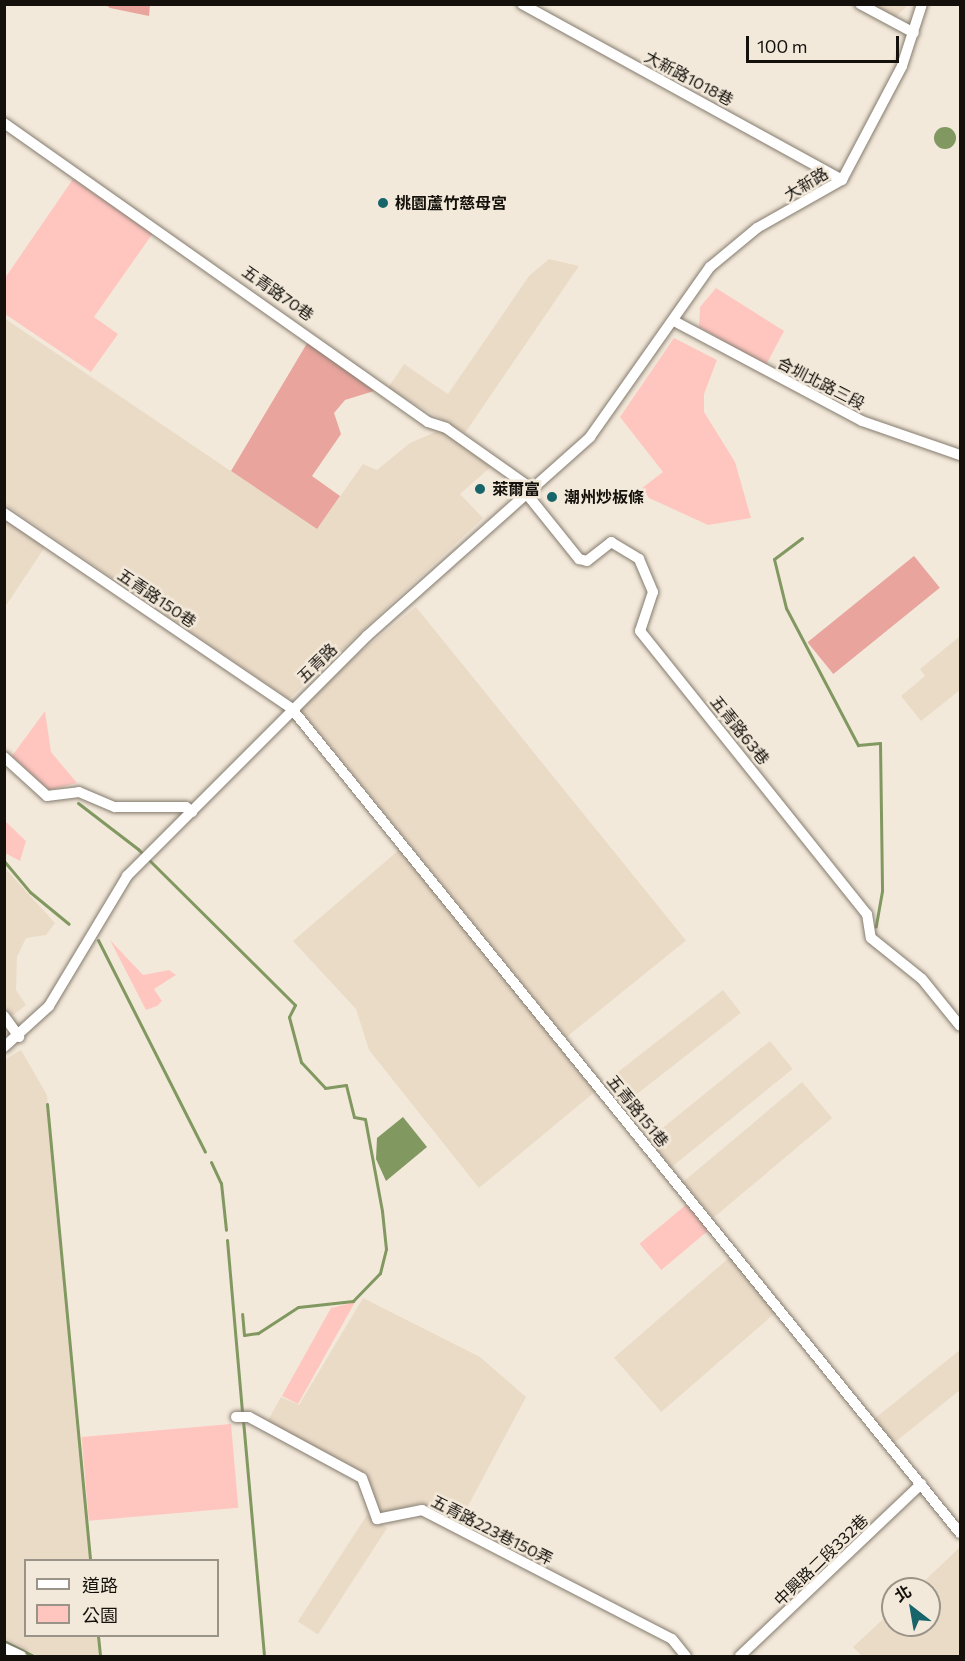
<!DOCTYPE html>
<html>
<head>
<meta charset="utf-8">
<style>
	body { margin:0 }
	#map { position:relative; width:965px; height:1661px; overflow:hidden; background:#f3e9da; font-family:Commissioner,"Noto Sans TC",sans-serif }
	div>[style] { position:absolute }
	.built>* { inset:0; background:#eadbc7; transform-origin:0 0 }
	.green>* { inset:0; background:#ffc6c0; transform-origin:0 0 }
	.forest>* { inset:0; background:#e8a49d; transform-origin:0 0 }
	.water>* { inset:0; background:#819861 }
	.round { border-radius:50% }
	.stream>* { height:3px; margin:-1.5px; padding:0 1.5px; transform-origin:1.5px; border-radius:1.5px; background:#819861 }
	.roads { filter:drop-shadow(0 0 2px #847b6e) drop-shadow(0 0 2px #847b6e) }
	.minor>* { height:10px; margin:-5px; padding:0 5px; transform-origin:5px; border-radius:5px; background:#fff }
	.dots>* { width:16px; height:16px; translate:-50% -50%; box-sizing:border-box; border:3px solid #f3e9da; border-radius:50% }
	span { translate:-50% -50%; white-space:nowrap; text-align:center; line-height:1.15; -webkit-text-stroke:5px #f3e9da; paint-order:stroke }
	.street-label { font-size:16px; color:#14110c }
	.poi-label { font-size:16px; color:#14110c; font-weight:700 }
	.left { translate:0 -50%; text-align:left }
	.frame { position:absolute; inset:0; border:6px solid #14110c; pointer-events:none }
	.legend { position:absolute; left:24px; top:1559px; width:195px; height:78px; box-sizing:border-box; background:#f3e9da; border:2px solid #9a9388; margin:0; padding:8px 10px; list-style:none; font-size:18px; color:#14110c }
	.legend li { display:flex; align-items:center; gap:12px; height:30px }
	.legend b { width:30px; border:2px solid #9a9388 }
	.north { position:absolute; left:881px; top:1577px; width:60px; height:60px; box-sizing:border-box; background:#f3e9da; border:2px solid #9a9388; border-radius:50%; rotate:329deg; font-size:16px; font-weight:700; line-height:24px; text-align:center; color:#14110c }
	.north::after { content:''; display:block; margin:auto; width:21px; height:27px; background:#17656b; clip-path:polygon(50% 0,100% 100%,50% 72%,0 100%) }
	.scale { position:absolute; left:746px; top:36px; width:153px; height:27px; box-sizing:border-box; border:3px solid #14110c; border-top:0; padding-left:8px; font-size:18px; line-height:21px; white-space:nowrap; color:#14110c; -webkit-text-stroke:4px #f3e9da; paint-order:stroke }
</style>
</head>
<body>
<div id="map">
	<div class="built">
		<div style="clip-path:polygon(873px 5px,908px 4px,908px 5px,896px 17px)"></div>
		<div style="clip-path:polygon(549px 259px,579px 266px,465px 433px,388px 388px,404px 364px,448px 394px,529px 276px)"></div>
		<div style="clip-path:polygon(4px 318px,317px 529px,363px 464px,377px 470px,410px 443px,440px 430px,493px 465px,460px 494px,483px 518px,289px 699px,5px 504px)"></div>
		<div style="clip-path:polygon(5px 519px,45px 547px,5px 607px)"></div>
		<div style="left:416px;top:607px;width:429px;height:154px;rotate:51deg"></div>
		<div style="clip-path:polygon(960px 636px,960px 690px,921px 721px,901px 696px,925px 676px,920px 669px)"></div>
		<div style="clip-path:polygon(400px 849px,597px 1090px,479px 1188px,369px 1050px,356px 1009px,293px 941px)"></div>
		<div style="clip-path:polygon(4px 867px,55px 923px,46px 935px,26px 938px,17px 957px,16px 990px,26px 1005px,12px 1016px,4px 1005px)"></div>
		<div style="left:723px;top:990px;width:29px;height:151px;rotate:52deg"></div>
		<div style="left:770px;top:1041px;width:36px;height:156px;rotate:51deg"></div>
		<div style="clip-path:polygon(21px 1050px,47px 1095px,90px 1560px,26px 1560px,26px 1636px,97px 1636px,99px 1656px,38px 1656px,5px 1639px,4px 1060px)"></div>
		<div style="left:802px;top:1082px;width:47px;height:155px;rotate:50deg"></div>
		<div style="left:731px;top:1256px;width:72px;height:155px;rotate:49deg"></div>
		<div style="clip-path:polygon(363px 1298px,480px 1357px,526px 1397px,459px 1523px,420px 1503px,381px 1515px,366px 1474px,267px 1422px,281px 1397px,299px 1405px)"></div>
		<div style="clip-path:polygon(960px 1350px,960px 1390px,894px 1443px,874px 1419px)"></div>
		<div style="left:367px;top:1515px;width:24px;height:127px;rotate:33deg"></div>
		<div style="clip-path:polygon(960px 1547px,960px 1656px,862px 1656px,853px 1647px,893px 1610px,893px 1625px,929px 1625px,929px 1589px,916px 1589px)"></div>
	</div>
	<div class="green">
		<div style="clip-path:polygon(73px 179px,153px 233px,94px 317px,118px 334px,91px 372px,5px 314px,5px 278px)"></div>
		<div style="clip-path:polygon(716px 288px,784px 331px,766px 365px,699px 327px,700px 307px)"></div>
		<div style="clip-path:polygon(674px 338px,717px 360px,704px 394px,704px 412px,735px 462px,751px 518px,708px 525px,649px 498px,642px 488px,663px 472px,620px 417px)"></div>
		<div style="clip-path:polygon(45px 711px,51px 752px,77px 783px,49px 790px,12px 756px)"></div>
		<div style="clip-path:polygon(5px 821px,26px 841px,20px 861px,5px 853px)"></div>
		<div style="clip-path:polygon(110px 940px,143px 975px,169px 970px,176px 975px,154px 989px,162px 1001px,157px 1006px,146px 1010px)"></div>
		<div style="left:687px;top:1204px;width:34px;height:62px;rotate:50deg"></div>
		<div style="clip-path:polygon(355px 1302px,298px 1404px,282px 1396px,331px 1308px)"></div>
		<div style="left:231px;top:1424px;width:84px;height:150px;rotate:85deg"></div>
	</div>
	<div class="forest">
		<div style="clip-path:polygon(106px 5px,150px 5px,149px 16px,110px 8px)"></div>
		<div style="clip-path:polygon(309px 340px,374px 391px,345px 400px,334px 413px,341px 434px,312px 476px,340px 496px,317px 529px,231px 471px)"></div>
		<div style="left:914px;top:556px;width:41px;height:137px;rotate:51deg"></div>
	</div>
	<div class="water">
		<div class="round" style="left:934px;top:127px;width:22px;height:22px"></div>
		<div style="clip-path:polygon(403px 1117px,427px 1147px,386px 1181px,376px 1159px,377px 1138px)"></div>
	</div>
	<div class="stream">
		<div style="left:802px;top:538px;width:35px;rotate:143deg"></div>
		<div style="left:774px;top:559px;width:50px;rotate:76.2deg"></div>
		<div style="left:786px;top:608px;width:155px;rotate:62.3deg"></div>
		<div style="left:858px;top:745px;width:22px;rotate:-5deg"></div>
		<div style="left:880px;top:743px;width:148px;rotate:89.2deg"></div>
		<div style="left:882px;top:891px;width:36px;rotate:100deg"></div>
		<div style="left:78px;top:803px;width:76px;rotate:37.5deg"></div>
		<div style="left:138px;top:849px;width:221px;rotate:44.8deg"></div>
		<div style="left:295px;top:1005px;width:13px;rotate:117deg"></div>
		<div style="left:289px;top:1017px;width:47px;rotate:75.1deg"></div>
		<div style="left:301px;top:1062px;width:35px;rotate:47deg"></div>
		<div style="left:325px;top:1088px;width:21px;rotate:-8deg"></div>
		<div style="left:346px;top:1085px;width:33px;rotate:76deg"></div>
		<div style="left:354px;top:1117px;width:11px;rotate:10deg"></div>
		<div style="left:365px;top:1119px;width:94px;rotate:79.5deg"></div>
		<div style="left:382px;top:1211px;width:38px;rotate:84deg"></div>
		<div style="left:386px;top:1249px;width:25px;rotate:104deg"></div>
		<div style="left:380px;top:1273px;width:39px;rotate:134deg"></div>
		<div style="left:353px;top:1301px;width:55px;rotate:173.8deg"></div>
		<div style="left:298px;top:1307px;width:48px;rotate:147deg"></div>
		<div style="left:258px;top:1333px;width:14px;rotate:172deg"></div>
		<div style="left:244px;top:1335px;width:21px;rotate:-95deg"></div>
		<div style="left:4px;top:861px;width:40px;rotate:50deg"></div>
		<div style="left:30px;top:892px;width:50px;rotate:39.4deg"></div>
		<div style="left:98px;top:940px;width:237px;rotate:63.2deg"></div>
		<div style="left:47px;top:1104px;width:458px;rotate:84.6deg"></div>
		<div style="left:211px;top:1162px;width:23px;rotate:65deg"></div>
		<div style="left:221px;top:1183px;width:47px;rotate:83.9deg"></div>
		<div style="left:227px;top:1240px;width:172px;rotate:85deg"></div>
		<div style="left:243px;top:1420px;width:237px;rotate:84.9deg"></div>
		<div style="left:98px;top:1636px;width:20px;rotate:84deg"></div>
		<div style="left:4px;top:1641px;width:34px;rotate:27deg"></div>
		<div style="left:4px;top:1655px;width:4px;rotate:14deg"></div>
	</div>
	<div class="roads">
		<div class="minor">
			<div style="left:522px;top:4px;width:365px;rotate:28.8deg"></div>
			<div style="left:860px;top:4px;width:61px;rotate:28.2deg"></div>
			<div style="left:4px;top:123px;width:519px;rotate:35.19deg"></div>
			<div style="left:428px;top:422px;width:19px;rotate:18deg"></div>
			<div style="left:446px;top:428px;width:105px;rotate:35.3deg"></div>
			<div style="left:674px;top:321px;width:213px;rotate:28deg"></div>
			<div style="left:862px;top:421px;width:104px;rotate:19.1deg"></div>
			<div style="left:526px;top:493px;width:85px;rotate:51.2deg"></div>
			<div style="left:579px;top:559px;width:8px;rotate:14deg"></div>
			<div style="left:587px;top:561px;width:31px;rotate:-38deg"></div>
			<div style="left:611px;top:542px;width:33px;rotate:31deg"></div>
			<div style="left:639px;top:559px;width:36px;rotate:67deg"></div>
			<div style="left:653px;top:592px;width:41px;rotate:108.4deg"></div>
			<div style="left:640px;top:631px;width:363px;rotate:51.3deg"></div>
			<div style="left:867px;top:914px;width:24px;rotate:81deg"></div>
			<div style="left:871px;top:938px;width:65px;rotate:38.8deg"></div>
			<div style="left:922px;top:979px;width:60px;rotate:51deg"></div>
			<div style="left:4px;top:513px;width:348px;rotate:34.2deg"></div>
			<div style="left:292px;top:709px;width:1061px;rotate:50.97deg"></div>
			<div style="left:4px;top:757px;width:58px;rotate:42.2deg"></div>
			<div style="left:47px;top:796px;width:32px;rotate:-7deg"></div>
			<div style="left:79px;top:792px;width:39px;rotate:23deg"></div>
			<div style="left:115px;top:807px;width:71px"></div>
			<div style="left:186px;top:807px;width:8px;rotate:40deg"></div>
			<div style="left:4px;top:1016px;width:26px;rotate:54deg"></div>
			<div style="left:4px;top:1047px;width:61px;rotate:-42.3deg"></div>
			<div style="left:49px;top:1006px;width:152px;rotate:-59deg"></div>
			<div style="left:127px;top:876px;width:339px;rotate:-45deg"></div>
			<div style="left:367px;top:636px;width:299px;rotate:-41.7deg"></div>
			<div style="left:590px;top:437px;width:208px;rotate:-54.8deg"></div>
			<div style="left:710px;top:267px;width:61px;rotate:-39.7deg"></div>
			<div style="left:757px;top:228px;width:98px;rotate:-29.5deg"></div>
			<div style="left:842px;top:180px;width:129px;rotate:-62.2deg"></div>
			<div style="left:902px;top:66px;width:65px;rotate:-72.1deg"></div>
			<div style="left:236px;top:1417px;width:13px"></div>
			<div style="left:249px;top:1417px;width:128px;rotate:28.4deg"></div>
			<div style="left:362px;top:1478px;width:44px;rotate:69.9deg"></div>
			<div style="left:377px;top:1519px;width:46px;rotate:-11.3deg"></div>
			<div style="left:422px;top:1510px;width:281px;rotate:27.3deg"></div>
			<div style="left:672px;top:1639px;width:22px;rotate:51deg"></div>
			<div style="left:4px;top:1648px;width:19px;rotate:25deg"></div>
			<div style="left:740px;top:1656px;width:250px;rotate:-43.5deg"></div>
		</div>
	</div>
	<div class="dots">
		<div style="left:383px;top:203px;background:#17656b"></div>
		<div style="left:480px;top:489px;background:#17656b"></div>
		<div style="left:552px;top:497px;background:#17656b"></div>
	</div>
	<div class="street-label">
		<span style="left:689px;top:78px;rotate:28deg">大新路1018巷</span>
		<span style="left:806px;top:184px;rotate:-31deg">大新路</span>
		<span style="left:278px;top:293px;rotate:35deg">五青路70巷</span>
		<span style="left:821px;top:383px;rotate:27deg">合圳北路三段</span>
		<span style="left:157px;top:598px;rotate:34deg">五青路150巷</span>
		<span style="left:317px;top:663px;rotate:-44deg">五青路</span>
		<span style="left:740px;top:730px;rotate:51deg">五青路63巷</span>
		<span style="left:638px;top:1111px;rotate:51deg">五青路151巷</span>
		<span style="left:492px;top:1530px;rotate:27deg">五青路223巷150弄</span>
		<span style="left:821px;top:1560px;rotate:-44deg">中興路二段332巷</span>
	</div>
	<div class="poi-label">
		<span class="left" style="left:395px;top:203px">桃園蘆竹慈母宮</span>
		<span class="left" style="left:492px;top:489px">萊爾富</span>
		<span class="left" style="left:564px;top:497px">潮州炒板條</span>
	</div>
	<div class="frame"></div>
	<ul class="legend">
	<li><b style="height:8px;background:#fff"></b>道路</li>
	<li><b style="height:16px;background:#ffc6c0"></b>公園</li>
	</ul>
	<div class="north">北</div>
	<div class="scale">100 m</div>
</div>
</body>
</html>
